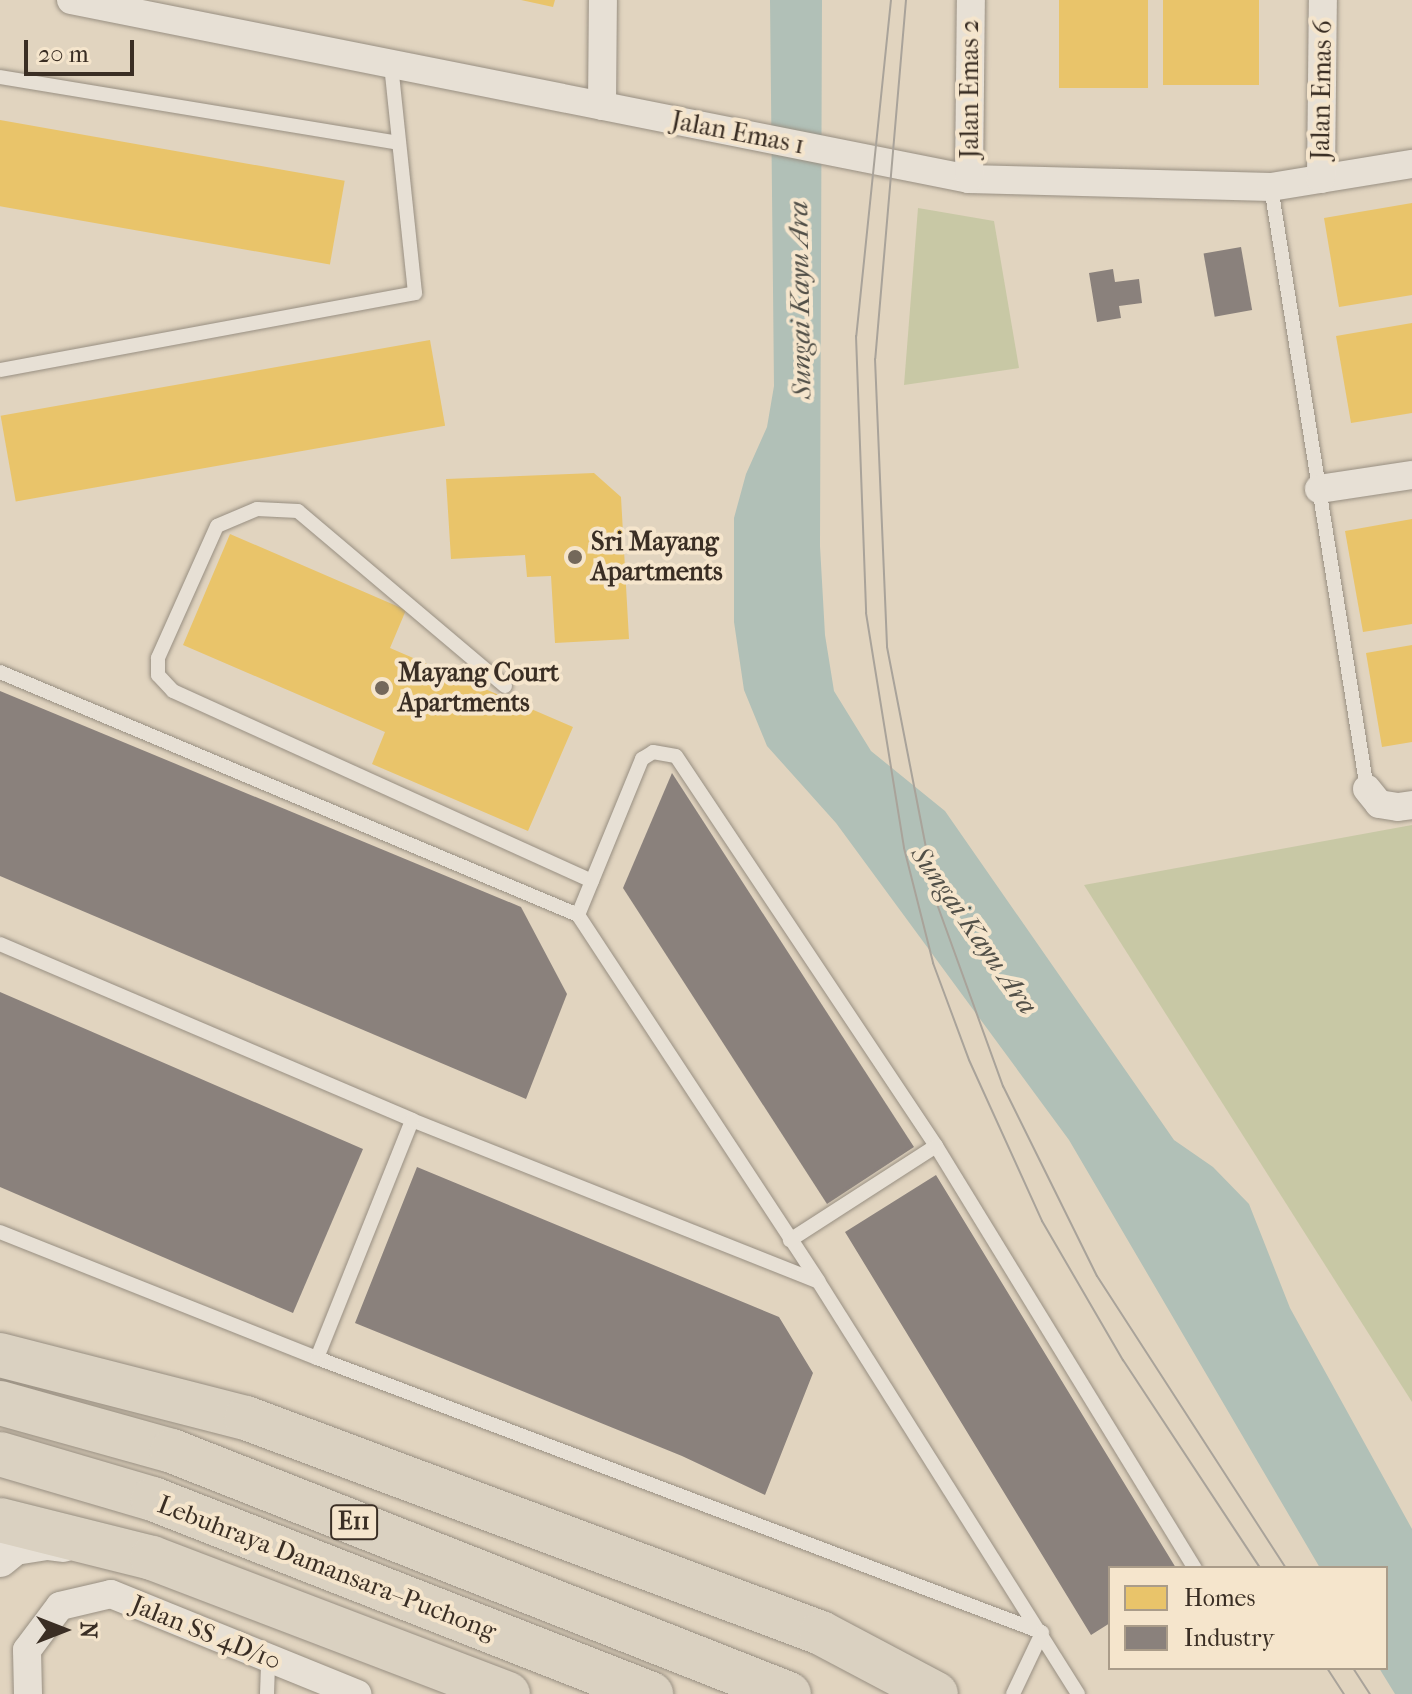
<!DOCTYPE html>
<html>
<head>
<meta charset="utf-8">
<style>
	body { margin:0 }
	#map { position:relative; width:1412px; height:1694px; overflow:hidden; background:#e1d4bf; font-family:"IM FELL French Canon",serif }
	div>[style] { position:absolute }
	.green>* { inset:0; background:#c8c8a5 }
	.water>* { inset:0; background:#b1c0b7 }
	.homes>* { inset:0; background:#e9c46a; transform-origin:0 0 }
	.industry>* { inset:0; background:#8a817c; transform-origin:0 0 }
	.roads { filter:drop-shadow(0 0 2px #988f82) drop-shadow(0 0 2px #988f82) }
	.service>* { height:14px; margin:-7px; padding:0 7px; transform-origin:7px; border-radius:7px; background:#e7e0d5 }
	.minor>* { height:28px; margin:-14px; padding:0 14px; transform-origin:14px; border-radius:14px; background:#e7e0d5 }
	.tertiary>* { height:36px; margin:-18px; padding:0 18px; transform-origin:18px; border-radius:18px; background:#e7e0d5 }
	.motorway>* { height:44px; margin:-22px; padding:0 22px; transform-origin:22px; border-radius:22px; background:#dad1c1 }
	.tram>* { height:2px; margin:-1px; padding:0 1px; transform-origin:1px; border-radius:1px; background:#a9a39a }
	.dots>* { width:22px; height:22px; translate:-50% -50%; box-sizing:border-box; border:4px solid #f5e5cc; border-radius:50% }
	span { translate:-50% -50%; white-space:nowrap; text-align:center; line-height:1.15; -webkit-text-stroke:8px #f5e5cc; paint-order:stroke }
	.shield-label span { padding:2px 6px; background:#f5e5cc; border:2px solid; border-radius:6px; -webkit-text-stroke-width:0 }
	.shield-label { font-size:24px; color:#3a2e24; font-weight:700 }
	.street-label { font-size:26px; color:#3a2e24 }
	.poi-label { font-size:26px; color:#3a2e24; font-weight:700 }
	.left { translate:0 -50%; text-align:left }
	.water-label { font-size:28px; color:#525048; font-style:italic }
	.legend { position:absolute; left:1108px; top:1566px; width:280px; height:104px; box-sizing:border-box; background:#f5e5cc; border:2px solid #aa9c89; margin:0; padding:10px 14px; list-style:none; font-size:24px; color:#3a2e24 }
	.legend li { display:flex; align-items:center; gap:16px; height:40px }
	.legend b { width:40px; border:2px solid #aa9c89 }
	.north { position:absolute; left:24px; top:1590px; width:80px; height:80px; -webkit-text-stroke:6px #f5e5cc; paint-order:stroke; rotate:90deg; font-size:22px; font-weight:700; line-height:32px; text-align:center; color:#3a2e24 }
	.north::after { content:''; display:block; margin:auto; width:28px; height:36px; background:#3a2e24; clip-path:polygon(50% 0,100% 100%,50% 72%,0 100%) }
	.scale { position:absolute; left:24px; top:40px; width:110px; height:36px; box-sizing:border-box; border:4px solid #3a2e24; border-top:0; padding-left:10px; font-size:24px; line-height:28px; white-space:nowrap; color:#3a2e24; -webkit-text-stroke:6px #f5e5cc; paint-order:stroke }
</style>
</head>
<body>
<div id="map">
	<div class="green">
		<div style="clip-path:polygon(918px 208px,994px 221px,1019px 368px,904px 385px)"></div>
		<div style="clip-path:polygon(1412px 825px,1412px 1402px,1084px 885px)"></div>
	</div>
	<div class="water">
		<div style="clip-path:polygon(770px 0,822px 0,820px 546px,825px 635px,834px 691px,871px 751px,945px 811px,1174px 1140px,1213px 1167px,1249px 1204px,1290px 1308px,1412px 1529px,1412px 1694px,1395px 1694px,1379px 1668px,1386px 1668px,1386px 1568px,1320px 1568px,1069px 1140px,836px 823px,767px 746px,744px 690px,734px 622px,734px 518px,746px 474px,767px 427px,774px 386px)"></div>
	</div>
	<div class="homes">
		<div style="clip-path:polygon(521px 0,555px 0,553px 7px)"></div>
		<div style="left:1059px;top:0;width:89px;height:88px"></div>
		<div style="left:1163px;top:0;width:96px;height:85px"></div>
		<div style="left:0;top:120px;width:350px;height:85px;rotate:10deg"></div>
		<div style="clip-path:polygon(1412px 203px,1412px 295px,1339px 307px,1324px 218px)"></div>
		<div style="clip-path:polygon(1412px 323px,1412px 413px,1351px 423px,1336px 336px)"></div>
		<div style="left:430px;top:340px;width:87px;height:436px;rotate:80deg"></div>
		<div style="clip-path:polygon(594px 473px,621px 497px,629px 639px,555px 643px,551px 576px,527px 577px,525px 555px,451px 559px,446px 479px)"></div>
		<div style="clip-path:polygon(1412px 519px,1412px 624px,1363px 632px,1345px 531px)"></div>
		<div style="clip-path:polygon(230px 534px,406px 610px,390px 648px,573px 727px,528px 831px,372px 764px,385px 732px,183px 645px)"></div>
		<div style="clip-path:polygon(1412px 645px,1412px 742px,1382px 747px,1366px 653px)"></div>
	</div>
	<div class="industry">
		<div style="left:1241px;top:247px;width:64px;height:38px;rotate:80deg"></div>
		<div style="clip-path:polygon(1113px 269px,1115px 282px,1139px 279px,1142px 303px,1119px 306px,1121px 318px,1097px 322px,1089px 273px)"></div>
		<div style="clip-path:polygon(0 691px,521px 907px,567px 994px,526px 1099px,0 876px)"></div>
		<div style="clip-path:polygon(672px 773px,914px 1147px,827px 1204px,623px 888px)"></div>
		<div style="clip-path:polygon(0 992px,363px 1149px,293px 1313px,0 1187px)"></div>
		<div style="clip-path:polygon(417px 1167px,779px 1317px,813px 1373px,765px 1495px,682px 1456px,355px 1323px)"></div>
		<div style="clip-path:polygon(936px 1175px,1176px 1568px,1110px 1568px,1110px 1623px,1091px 1635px,845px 1232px)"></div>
	</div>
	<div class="roads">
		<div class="service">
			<div style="left:0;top:77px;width:403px;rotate:9.4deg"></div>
			<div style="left:1271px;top:187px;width:610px;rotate:80.94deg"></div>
			<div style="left:0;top:370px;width:422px;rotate:-10.5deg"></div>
			<div style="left:415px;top:293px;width:230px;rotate:-96deg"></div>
			<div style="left:0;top:672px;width:627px;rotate:22.8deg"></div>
			<div style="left:578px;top:915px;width:438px;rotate:56.7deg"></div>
			<div style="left:818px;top:1281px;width:488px;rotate:57.8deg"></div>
			<div style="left:505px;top:686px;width:271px;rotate:-139.8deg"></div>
			<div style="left:298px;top:511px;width:41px;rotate:-177.2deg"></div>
			<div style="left:257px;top:509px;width:43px;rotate:157deg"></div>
			<div style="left:217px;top:526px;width:145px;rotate:114.1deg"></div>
			<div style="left:158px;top:658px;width:17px;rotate:90deg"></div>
			<div style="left:158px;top:675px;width:22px;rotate:47deg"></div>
			<div style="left:173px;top:691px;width:460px;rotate:24.4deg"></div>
			<div style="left:578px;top:915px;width:169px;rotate:-67.7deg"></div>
			<div style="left:642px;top:759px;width:13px;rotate:-32deg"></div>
			<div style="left:653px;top:752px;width:23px;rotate:10deg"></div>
			<div style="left:676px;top:756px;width:469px;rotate:56.3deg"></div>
			<div style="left:936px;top:1146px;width:174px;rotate:147.2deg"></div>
			<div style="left:0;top:944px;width:448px;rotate:23.1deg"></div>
			<div style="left:412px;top:1120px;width:436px;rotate:21.7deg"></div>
			<div style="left:936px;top:1146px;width:495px;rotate:58.5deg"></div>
			<div style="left:0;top:1232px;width:341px;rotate:21.7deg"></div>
			<div style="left:317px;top:1358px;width:774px;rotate:20.73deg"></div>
			<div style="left:317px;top:1358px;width:256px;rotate:-68.2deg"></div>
			<div style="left:267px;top:1694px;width:35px;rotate:-88deg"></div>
			<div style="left:1013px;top:1694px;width:68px;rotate:-64.6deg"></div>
		</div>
		<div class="minor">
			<div style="left:71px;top:0;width:916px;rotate:11.27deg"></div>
			<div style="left:969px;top:179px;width:302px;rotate:1.5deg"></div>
			<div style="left:1271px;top:187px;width:143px;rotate:-9.3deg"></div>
			<div style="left:602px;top:106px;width:106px;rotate:-89.5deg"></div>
			<div style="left:969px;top:179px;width:179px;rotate:-89.4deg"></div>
			<div style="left:1321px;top:179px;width:179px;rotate:-89.4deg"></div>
			<div style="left:1319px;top:489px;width:94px;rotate:-8.6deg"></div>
			<div style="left:1367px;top:789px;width:19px;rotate:51deg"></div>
			<div style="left:1379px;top:804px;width:19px;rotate:9deg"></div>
			<div style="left:1398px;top:807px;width:14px;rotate:-8deg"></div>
			<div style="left:28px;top:1694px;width:44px;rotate:-91.3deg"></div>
			<div style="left:27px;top:1650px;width:55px;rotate:-53.1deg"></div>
			<div style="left:60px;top:1606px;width:52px;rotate:-13.2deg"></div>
			<div style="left:111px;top:1594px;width:266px;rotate:22.1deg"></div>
		</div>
		<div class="tertiary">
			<div style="left:0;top:1559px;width:19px;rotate:-39deg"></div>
			<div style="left:15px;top:1547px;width:32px;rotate:-9deg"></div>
			<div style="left:47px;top:1542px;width:16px;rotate:7deg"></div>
		</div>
		<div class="motorway">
			<div style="left:0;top:1355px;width:254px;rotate:14.4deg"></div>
			<div style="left:246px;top:1418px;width:614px;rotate:20.5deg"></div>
			<div style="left:821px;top:1633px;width:130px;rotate:27.9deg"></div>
			<div style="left:0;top:1403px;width:179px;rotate:15.6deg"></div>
			<div style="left:172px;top:1451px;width:663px;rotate:21.5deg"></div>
			<div style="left:0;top:1454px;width:159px;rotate:16.4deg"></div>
			<div style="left:153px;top:1499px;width:535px;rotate:21.38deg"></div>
			<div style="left:0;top:1520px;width:157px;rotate:14deg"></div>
			<div style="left:152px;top:1558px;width:381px;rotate:20.9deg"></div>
		</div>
	</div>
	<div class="tram">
		<div style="left:891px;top:0;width:338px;rotate:95.9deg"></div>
		<div style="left:856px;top:336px;width:277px;rotate:87.9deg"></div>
		<div style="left:866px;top:613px;width:238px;rotate:80.8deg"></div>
		<div style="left:904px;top:848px;width:119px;rotate:75.8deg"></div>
		<div style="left:933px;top:963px;width:103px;rotate:69.6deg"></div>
		<div style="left:969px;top:1060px;width:177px;rotate:65.6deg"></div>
		<div style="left:1042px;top:1221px;width:161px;rotate:59.8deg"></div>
		<div style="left:1123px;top:1360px;width:249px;rotate:56.6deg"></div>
		<div style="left:906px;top:0;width:360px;rotate:94.9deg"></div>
		<div style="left:875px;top:359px;width:288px;rotate:87.6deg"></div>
		<div style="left:887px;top:647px;width:262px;rotate:79deg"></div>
		<div style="left:937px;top:904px;width:194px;rotate:70.1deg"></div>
		<div style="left:1003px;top:1086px;width:212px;rotate:63.7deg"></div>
		<div style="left:1097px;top:1276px;width:348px;rotate:57.1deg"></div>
		<div style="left:1327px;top:1668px;width:31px;rotate:57deg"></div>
		<div style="left:1353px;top:1668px;width:31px;rotate:57deg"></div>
	</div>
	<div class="dots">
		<div style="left:575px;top:557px;background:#74685a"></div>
		<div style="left:382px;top:688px;background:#74685a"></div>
	</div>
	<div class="shield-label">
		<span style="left:354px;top:1522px">E11</span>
	</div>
	<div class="street-label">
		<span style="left:970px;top:89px;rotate:-90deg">Jalan Emas 2</span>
		<span style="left:1322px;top:90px;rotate:-89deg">Jalan Emas 6</span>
		<span style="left:738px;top:133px;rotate:11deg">Jalan Emas 1</span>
		<span style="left:327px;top:1568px;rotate:21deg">Lebuhraya Damansara–Puchong</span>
		<span style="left:206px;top:1633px;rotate:22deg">Jalan SS 4D/10</span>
	</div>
	<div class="poi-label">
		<span class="left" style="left:591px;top:557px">Sri Mayang<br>Apartments</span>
		<span class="left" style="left:398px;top:688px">Mayang Court<br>Apartments</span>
	</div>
	<div class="water-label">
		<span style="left:800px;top:300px;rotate:-91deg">Sungai Kayu Ara</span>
		<span style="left:974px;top:930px;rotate:55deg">Sungai Kayu Ara</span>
	</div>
	<ul class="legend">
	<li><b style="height:22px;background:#e9c46a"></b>Homes</li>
	<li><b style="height:22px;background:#8a817c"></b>Industry</li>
	</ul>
	<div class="north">N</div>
	<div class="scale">20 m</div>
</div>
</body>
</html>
